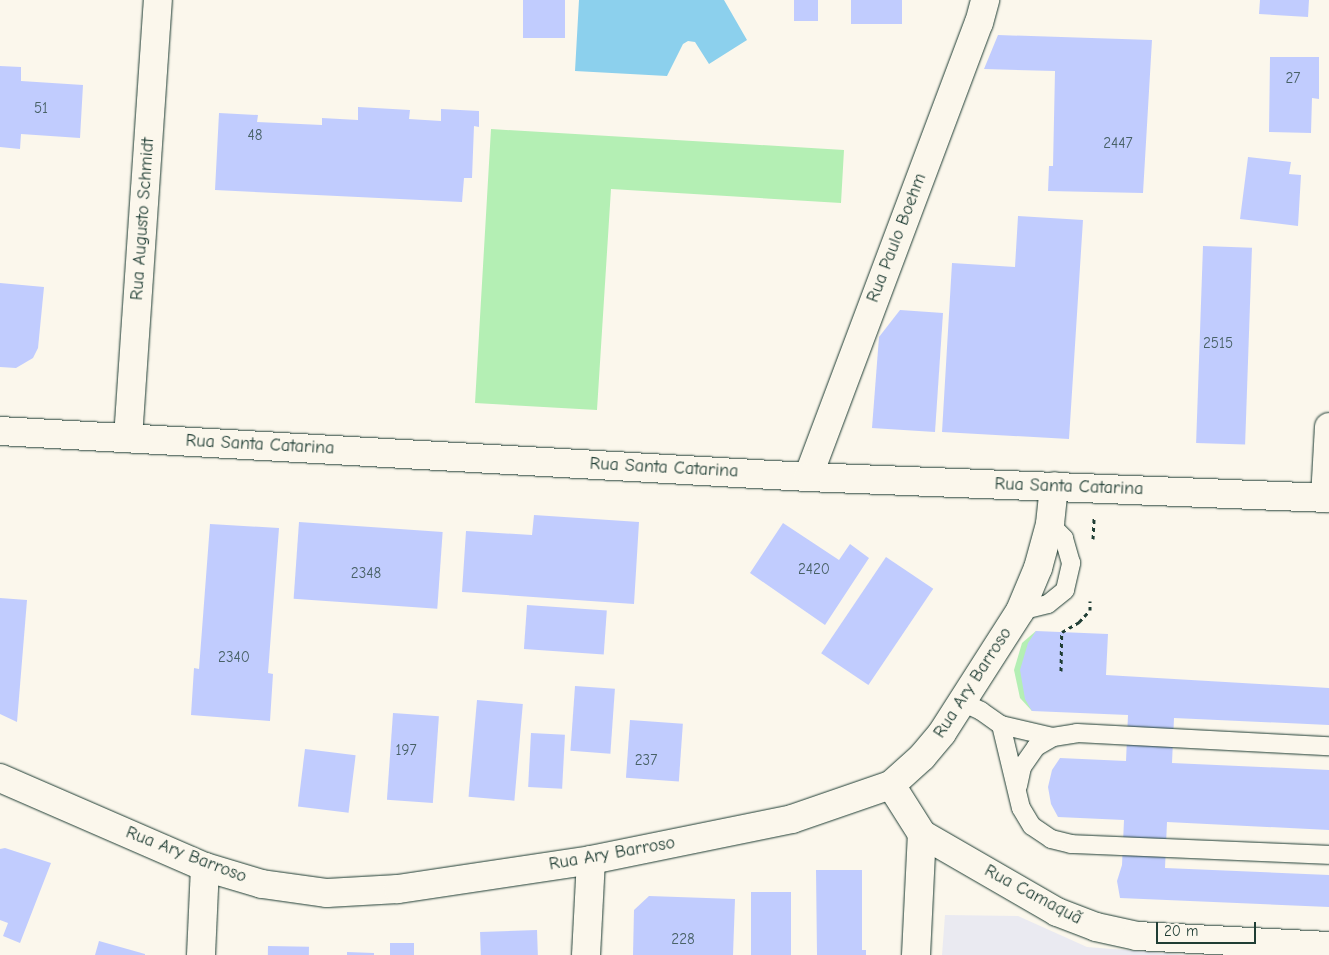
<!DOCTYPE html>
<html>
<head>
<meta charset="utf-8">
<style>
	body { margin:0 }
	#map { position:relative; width:1329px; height:955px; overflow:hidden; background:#fbf7ec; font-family:"Comic Neue",sans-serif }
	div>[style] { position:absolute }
	.built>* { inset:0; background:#eaeaf1 }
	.green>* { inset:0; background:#b4efb4 }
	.water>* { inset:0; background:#8cd0ed }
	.building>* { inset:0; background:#c1ccfe; transform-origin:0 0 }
	.path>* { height:3px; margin-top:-1.5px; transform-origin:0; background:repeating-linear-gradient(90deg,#1f3d34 0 4px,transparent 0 8px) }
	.roads { filter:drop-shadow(0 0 1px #1f3d34) drop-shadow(0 0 1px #1f3d34) }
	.lane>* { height:18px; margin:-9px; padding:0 9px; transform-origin:9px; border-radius:9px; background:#fbf7ec }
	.street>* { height:28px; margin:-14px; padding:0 14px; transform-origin:14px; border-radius:14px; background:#fbf7ec }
	.primary>* { height:28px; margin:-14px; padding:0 14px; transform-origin:14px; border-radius:14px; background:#fbf7ec }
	span { translate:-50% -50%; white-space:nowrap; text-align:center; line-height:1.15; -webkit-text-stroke:5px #fbf7ec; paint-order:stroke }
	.number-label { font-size:15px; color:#486166 }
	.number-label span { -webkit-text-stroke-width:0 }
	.street-label { font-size:18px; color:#1f3d34 }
	.scale { position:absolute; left:1156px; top:922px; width:100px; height:22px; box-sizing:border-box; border:2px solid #1f3d34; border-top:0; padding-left:6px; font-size:15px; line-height:18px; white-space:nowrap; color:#1f3d34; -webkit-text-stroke:4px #fbf7ec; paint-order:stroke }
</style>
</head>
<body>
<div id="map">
	<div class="built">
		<div style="clip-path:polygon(945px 915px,1018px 916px,1087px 947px,1190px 955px,942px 955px)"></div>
	</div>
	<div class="green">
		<div style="clip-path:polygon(491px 129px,844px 150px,841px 203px,611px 189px,597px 410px,475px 403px)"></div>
		<div style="clip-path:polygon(1036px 631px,1032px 711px,1020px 698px,1014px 670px,1022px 643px)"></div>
	</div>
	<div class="water">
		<div style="clip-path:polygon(579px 0,724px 0,747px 40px,709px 64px,695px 42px,688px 41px,683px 44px,667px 76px,575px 71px)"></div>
	</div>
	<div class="building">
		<div style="left:523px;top:0;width:42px;height:38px"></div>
		<div style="left:794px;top:0;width:24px;height:21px"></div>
		<div style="left:851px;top:0;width:51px;height:24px"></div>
		<div style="clip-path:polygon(1260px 0,1309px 0,1308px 17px,1259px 14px)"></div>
		<div style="clip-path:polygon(998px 35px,1152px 40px,1143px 193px,1048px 191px,1049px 166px,1053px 166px,1055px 71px,984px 69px)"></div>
		<div style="clip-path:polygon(1270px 57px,1319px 57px,1319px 99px,1312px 98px,1311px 133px,1269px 132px)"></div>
		<div style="clip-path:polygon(0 66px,21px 67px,21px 81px,83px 85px,80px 138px,21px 134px,20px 149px,0 147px)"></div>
		<div style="clip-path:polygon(358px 107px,410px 110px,409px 119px,441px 121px,441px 109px,479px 111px,479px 127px,474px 126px,472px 178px,464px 178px,462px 202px,215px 190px,219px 113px,258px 115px,257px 122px,322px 125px,322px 118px,358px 120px)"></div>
		<div style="clip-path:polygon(1248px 157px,1291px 162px,1289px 174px,1301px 175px,1298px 226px,1240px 219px)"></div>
		<div style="clip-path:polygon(1018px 216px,1083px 220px,1069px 439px,942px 432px,952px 263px,1015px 267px)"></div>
		<div style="left:1203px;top:246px;width:49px;height:197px;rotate:2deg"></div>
		<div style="clip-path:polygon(0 283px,44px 287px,38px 348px,33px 358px,16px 368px,0 367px)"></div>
		<div style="clip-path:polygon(900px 310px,943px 313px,935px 432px,872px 428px,879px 337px)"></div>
		<div style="clip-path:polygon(534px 515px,639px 522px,634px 604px,462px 592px,466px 531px,532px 535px)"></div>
		<div style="left:299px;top:522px;width:144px;height:77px;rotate:4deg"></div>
		<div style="clip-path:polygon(783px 523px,839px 560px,850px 544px,869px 558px,825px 625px,750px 573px)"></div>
		<div style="clip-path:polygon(210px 524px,279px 528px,268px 673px,273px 674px,270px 721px,191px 715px,194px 668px,199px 669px)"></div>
		<div style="left:886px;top:557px;width:57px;height:116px;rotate:34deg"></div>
		<div style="clip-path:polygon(0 598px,27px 600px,17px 722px,0 714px)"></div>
		<div style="left:527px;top:605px;width:80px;height:44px;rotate:4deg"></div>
		<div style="clip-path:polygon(1036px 631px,1108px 634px,1106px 675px,1329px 688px,1329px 725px,1174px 718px,1172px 763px,1329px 770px,1329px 830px,1167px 822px,1165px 868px,1329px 875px,1329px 907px,1120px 898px,1117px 881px,1122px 865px,1124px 820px,1058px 817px,1051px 804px,1048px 787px,1052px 770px,1060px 758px,1126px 761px,1128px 715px,1032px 711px,1025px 699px,1020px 670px,1028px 643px)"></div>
		<div style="left:575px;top:686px;width:40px;height:65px;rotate:4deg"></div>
		<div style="left:477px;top:700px;width:46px;height:97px;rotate:5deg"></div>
		<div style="left:393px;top:713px;width:46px;height:87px;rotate:4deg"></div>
		<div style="left:630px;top:720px;width:53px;height:58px;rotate:4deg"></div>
		<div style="left:531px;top:733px;width:34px;height:54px;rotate:3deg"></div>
		<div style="left:305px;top:749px;width:51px;height:58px;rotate:7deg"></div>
		<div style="clip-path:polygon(5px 848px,51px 863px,20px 943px,3px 936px,8px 923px,0 920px,0 849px)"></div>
		<div style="clip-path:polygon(816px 870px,862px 870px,862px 950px,866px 950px,866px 955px,817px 955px)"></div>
		<div style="left:751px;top:892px;width:40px;height:63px"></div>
		<div style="clip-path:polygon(649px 896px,735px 899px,733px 955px,633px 955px,634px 910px)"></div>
		<div style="left:537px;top:930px;width:25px;height:57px;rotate:88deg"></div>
		<div style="clip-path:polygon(99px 941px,145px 954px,145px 955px,95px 955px)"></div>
		<div style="left:390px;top:943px;width:24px;height:12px"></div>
		<div style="left:268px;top:946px;width:41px;height:9px;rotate:1deg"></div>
		<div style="clip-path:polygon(347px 952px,374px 953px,374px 955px,347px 955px)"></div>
	</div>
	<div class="path">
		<div style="left:1093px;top:539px;width:21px;rotate:-87deg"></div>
		<div style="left:1061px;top:671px;width:39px;rotate:-89deg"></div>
		<div style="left:1062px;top:632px;width:20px;rotate:-30deg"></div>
		<div style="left:1079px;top:622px;width:16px;rotate:-47deg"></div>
		<div style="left:1090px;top:610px;width:9px;rotate:-90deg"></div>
	</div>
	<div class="roads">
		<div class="lane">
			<div style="left:1020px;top:611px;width:29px;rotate:-14deg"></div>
			<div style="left:1048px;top:604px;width:22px;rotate:-39deg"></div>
			<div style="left:1065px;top:590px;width:28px;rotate:-77deg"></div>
			<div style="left:1071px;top:563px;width:26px;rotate:-106deg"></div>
			<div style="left:1064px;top:538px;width:20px;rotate:-135deg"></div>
			<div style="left:962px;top:702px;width:21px;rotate:25deg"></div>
			<div style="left:981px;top:711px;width:24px;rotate:35deg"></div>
			<div style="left:1001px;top:725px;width:53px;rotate:13deg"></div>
			<div style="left:1053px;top:737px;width:24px;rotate:-9deg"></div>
			<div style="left:1077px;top:733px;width:252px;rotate:3deg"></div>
			<div style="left:1001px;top:725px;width:85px;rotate:76.5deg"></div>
			<div style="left:1021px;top:808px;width:21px;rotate:59deg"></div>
			<div style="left:1032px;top:826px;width:23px;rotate:34deg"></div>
			<div style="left:1051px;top:839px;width:21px;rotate:14deg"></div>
			<div style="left:1071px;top:844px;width:258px;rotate:2.4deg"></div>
			<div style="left:1018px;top:786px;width:19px;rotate:-78deg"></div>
			<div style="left:1022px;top:767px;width:24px;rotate:-55deg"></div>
			<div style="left:1036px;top:747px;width:20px;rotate:-30deg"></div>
		</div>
		<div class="street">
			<div style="left:128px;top:438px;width:439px;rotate:-86.1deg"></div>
			<div style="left:808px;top:477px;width:485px;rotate:-69.4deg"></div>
			<div style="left:979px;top:23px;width:24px;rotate:-75deg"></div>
			<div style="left:1325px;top:498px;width:71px;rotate:-86.8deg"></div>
			<div style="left:0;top:778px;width:223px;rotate:23.5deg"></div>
			<div style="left:205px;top:867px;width:59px;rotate:16.6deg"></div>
			<div style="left:262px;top:884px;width:66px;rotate:7.9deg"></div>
			<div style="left:327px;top:893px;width:71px;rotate:-3.2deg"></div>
			<div style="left:398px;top:889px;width:195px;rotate:-8.5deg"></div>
			<div style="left:591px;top:860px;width:205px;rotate:-11.5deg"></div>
			<div style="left:792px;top:819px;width:105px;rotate:-19deg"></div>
			<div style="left:891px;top:785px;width:42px;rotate:-42.1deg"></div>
			<div style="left:922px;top:757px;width:31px;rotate:-50deg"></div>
			<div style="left:942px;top:733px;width:145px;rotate:-57.4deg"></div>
			<div style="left:1020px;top:611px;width:47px;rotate:-67.3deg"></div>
			<div style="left:1038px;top:568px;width:46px;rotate:-74.7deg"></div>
			<div style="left:1050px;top:524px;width:38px;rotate:-84deg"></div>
			<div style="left:891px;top:785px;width:58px;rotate:57.7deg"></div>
			<div style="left:922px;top:834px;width:156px;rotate:30deg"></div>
			<div style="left:1057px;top:912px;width:42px;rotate:21deg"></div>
			<div style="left:1096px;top:927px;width:42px;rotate:12.4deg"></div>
			<div style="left:1137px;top:936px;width:192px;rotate:3deg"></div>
			<div style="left:201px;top:955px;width:88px;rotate:-87.4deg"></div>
			<div style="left:586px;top:955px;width:95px;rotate:-87deg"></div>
			<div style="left:916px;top:955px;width:121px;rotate:-87.2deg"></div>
		</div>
		<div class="primary">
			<div style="left:0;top:431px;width:809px;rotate:3.26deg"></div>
			<div style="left:808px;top:477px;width:521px;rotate:2.31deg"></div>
		</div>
	</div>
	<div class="number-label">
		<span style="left:1293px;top:79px">27</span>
		<span style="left:41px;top:109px">51</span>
		<span style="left:255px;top:136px">48</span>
		<span style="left:1118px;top:144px">2447</span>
		<span style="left:1218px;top:344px">2515</span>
		<span style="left:814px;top:570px">2420</span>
		<span style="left:366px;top:574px">2348</span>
		<span style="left:234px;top:658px">2340</span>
		<span style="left:406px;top:751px">197</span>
		<span style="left:646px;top:761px">237</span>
		<span style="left:683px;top:940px">228</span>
	</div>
	<div class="street-label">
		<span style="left:143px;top:219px;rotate:-86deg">Rua Augusto Schmidt</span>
		<span style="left:897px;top:238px;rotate:-69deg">Rua Paulo Boehm</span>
		<span style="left:260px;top:445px;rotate:3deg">Rua Santa Catarina</span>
		<span style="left:664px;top:468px;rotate:3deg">Rua Santa Catarina</span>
		<span style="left:1069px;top:487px;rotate:2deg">Rua Santa Catarina</span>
		<span style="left:973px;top:683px;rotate:-57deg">Rua Ary Barroso</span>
		<span style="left:612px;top:854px;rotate:-10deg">Rua Ary Barroso</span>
		<span style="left:186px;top:855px;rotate:21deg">Rua Ary Barroso</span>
		<span style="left:1033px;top:895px;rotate:28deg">Rua Camaquã</span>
	</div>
	<div class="scale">20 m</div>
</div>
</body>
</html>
